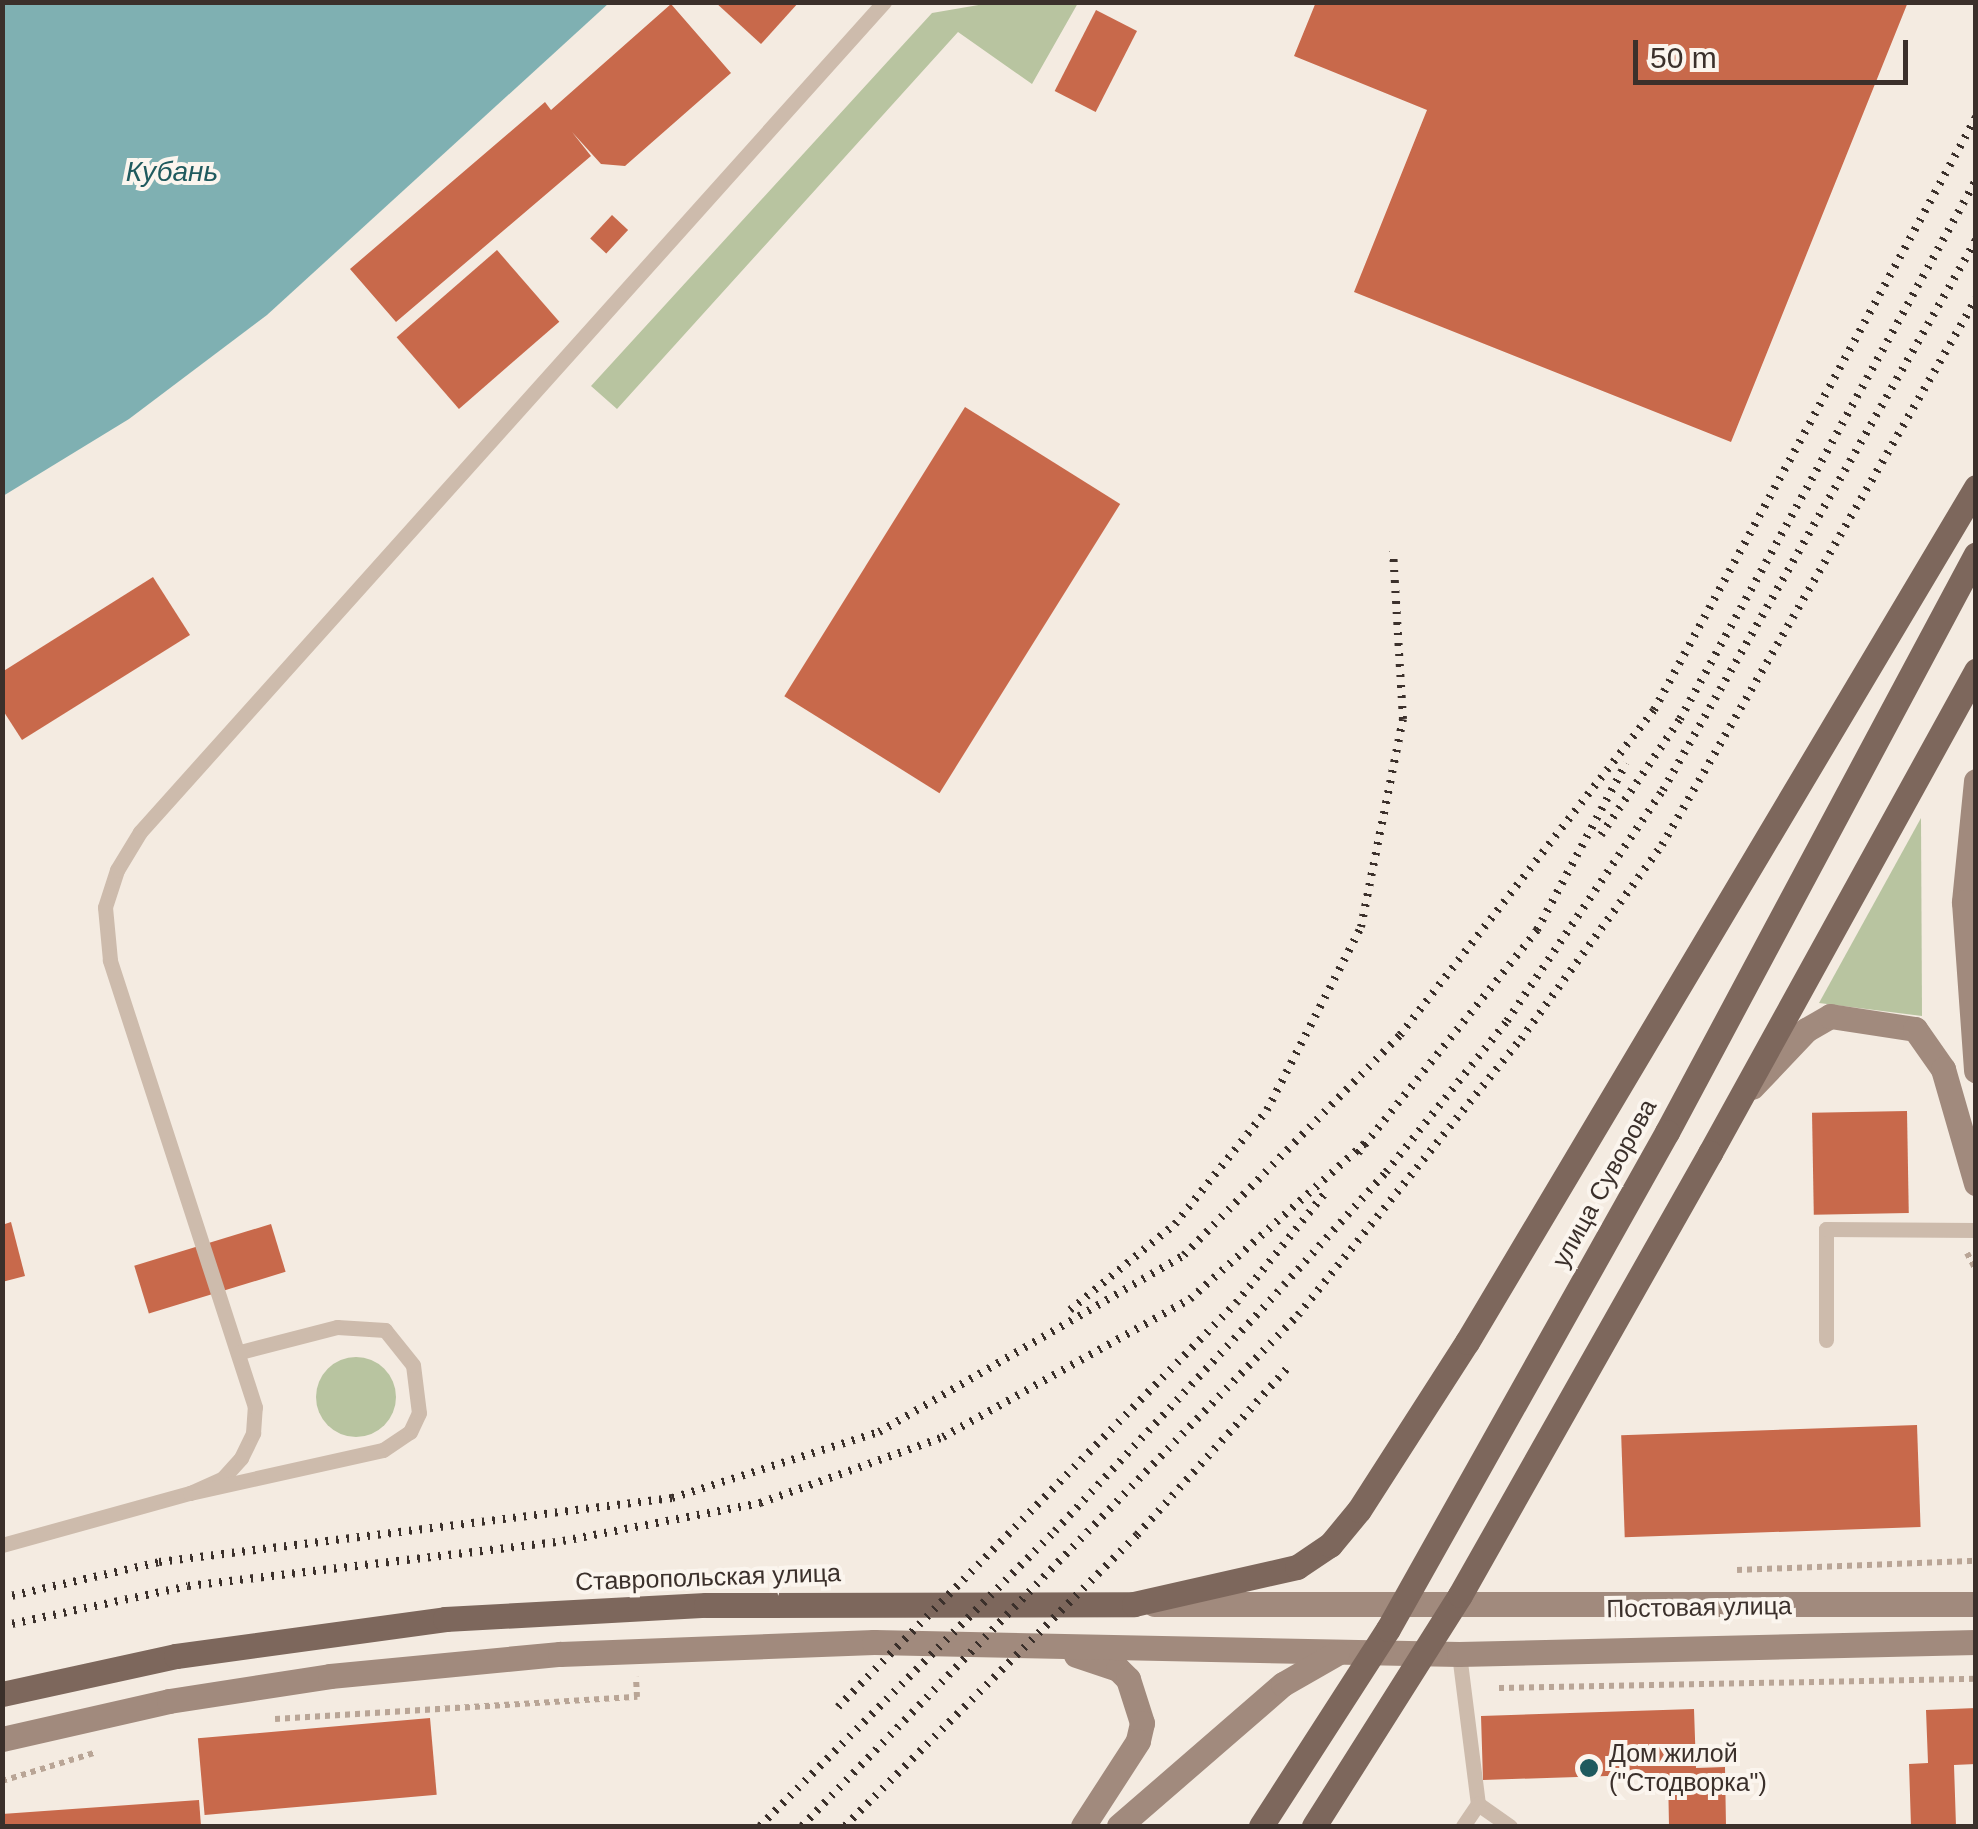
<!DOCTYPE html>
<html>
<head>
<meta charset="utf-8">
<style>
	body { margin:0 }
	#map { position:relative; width:1978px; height:1829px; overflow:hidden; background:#f4ebe1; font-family:Arial,sans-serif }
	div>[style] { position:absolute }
	.green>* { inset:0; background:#b8c4a0 }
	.round { border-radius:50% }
	.water>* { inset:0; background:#7fb0b2 }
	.building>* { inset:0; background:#c8694b; transform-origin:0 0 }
	.path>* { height:6px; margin-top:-3px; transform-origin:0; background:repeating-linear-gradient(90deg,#b9a596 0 5px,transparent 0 10px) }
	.lane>* { height:15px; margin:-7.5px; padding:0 7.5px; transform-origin:7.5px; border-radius:7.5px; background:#cdbbac }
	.secondary>* { height:25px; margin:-12.5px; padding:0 12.5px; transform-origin:12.5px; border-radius:12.5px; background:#a18a7d }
	.primary>* { height:25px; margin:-12.5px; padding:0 12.5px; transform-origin:12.5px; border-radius:12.5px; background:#7d675c }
	.rail>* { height:8px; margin-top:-4px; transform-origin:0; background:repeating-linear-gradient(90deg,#3b302b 0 2.5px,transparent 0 10.5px) }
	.primary-bridge>* { height:25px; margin:-12.5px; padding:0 12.5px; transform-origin:12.5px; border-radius:12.5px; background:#7d675c }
	.dots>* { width:28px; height:28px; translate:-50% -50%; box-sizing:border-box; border:5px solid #fbf5ee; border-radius:50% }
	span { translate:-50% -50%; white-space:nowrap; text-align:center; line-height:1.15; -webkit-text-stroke:8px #fbf5ee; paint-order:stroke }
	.street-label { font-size:25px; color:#3b302b }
	.poi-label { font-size:25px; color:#3b302b }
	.left { translate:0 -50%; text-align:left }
	.water-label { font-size:28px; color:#1f5a5e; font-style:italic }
	.frame { position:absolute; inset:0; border:5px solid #3b302b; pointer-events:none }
	.scale { position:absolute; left:1633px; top:40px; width:275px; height:45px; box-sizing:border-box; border:5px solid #3b302b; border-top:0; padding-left:12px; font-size:30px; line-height:35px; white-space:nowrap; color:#3b302b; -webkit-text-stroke:8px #fbf5ee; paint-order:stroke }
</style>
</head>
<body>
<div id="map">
	<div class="green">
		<div style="clip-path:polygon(996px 2px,1078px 3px,1032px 84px,958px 32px,617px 409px,591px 386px,932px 13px)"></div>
		<div style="clip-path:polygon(1921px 818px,1922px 1016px,1819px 1003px)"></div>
		<div class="round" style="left:316px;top:1357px;width:80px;height:80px"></div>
	</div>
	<div class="water">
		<div style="clip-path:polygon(3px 2px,609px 2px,609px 3px,267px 315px,129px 419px,3px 496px)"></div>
	</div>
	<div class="building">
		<div style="clip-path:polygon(715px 2px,799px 2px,761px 44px)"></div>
		<div style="clip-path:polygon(1316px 2px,1908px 2px,1731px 442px,1354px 292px,1427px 110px,1294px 56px)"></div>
		<div style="clip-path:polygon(671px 4px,731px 73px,625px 166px,601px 164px,572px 132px,591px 156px,396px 322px,350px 269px,545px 102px,551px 110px)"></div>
		<div style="left:1096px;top:10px;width:46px;height:91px;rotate:27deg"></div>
		<div style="left:612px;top:215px;width:22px;height:32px;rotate:43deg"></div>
		<div style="left:497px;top:250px;width:95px;height:133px;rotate:49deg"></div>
		<div style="left:965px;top:407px;width:183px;height:341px;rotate:32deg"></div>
		<div style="clip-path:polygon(153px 577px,190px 635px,22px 740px,2px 709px,2px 672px)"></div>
		<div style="left:1907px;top:1111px;width:102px;height:95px;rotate:89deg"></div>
		<div style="clip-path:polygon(11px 1222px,25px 1276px,2px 1282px,2px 1225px)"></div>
		<div style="left:271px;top:1224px;width:50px;height:143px;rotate:73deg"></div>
		<div style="left:1917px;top:1425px;width:102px;height:296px;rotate:88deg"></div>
		<div style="clip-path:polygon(1976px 1708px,1976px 1764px,1954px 1765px,1956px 1826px,1911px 1826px,1909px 1764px,1928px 1763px,1926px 1710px)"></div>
		<div style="clip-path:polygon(1694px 1709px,1696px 1768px,1725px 1767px,1726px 1826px,1669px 1826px,1668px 1774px,1483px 1780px,1481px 1716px)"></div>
		<div style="left:430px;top:1718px;width:77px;height:233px;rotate:85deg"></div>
		<div style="clip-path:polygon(199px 1800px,201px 1826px,2px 1826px,2px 1814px)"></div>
	</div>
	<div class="path">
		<div style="left:1967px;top:1253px;width:19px;rotate:62deg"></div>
		<div style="left:1737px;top:1570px;width:239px;rotate:-2.2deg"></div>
		<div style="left:1499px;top:1688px;width:477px;rotate:-1.1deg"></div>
		<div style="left:275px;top:1719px;width:363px;rotate:-3.5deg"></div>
		<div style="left:637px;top:1697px;width:20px;rotate:-93deg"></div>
		<div style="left:2px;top:1781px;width:99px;rotate:-17deg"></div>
	</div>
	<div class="lane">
		<div style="left:1826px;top:1340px;width:111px;rotate:-90deg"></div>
		<div style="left:1826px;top:1229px;width:150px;rotate:0.4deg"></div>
		<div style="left:190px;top:1493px;width:36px;rotate:-24deg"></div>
		<div style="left:223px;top:1478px;width:27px;rotate:-48deg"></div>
		<div style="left:241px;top:1458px;width:28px;rotate:-64deg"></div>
		<div style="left:253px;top:1433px;width:26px;rotate:-86deg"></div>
		<div style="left:255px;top:1407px;width:470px;rotate:-108deg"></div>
		<div style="left:110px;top:960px;width:53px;rotate:-95.4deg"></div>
		<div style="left:105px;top:907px;width:39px;rotate:-72deg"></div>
		<div style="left:117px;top:870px;width:44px;rotate:-58.8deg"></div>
		<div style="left:140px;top:832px;width:1115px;rotate:-48.13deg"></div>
		<div style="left:2px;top:1545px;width:195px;rotate:-15.5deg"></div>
		<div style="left:190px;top:1493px;width:198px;rotate:-12.6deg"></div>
		<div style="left:383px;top:1450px;width:32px;rotate:-34deg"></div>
		<div style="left:410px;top:1432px;width:21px;rotate:-65deg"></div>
		<div style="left:419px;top:1413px;width:48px;rotate:-97.1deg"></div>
		<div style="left:413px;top:1365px;width:45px;rotate:-128.7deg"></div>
		<div style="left:385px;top:1330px;width:48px;rotate:-176.4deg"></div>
		<div style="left:337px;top:1327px;width:100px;rotate:165.5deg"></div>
		<div style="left:1459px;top:1654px;width:151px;rotate:82.8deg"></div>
		<div style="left:1478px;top:1804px;width:39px;rotate:35deg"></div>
		<div style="left:1463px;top:1826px;width:27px;rotate:-56deg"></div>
	</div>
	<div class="secondary">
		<div style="left:1976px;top:781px;width:122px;rotate:95.7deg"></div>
		<div style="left:1964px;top:902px;width:169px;rotate:85.9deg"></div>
		<div style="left:1752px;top:1087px;width:79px;rotate:-46.5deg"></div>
		<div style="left:1806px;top:1030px;width:28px;rotate:-30deg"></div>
		<div style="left:1830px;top:1016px;width:86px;rotate:8.7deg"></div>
		<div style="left:1915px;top:1029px;width:49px;rotate:55deg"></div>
		<div style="left:1943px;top:1069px;width:119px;rotate:73.9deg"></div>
		<div style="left:1154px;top:1604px;width:822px"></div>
		<div style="left:1076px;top:1655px;width:44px;rotate:18.4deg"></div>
		<div style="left:1118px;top:1669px;width:14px;rotate:45deg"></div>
		<div style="left:1128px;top:1679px;width:46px;rotate:72.3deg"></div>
		<div style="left:1142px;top:1723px;width:18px;rotate:103deg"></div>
		<div style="left:1138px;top:1741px;width:101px;rotate:122.9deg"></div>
		<div style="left:2px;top:1739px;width:171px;rotate:-12.8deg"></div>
		<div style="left:169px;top:1701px;width:163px;rotate:-8.8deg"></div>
		<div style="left:330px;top:1676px;width:231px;rotate:-5.5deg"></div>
		<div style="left:560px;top:1654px;width:314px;rotate:-2.2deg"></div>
		<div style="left:874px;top:1642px;width:585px;rotate:1.18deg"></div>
		<div style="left:1459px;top:1654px;width:517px;rotate:-1.33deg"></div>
		<div style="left:1119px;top:1826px;width:217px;rotate:-40.9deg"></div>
		<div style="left:1283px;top:1684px;width:62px;rotate:-29.9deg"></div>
	</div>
	<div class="primary">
		<div style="left:1667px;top:1132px;width:655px;rotate:-61.87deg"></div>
		<div style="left:1710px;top:1153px;width:551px;rotate:-61.11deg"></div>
		<div style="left:2px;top:1694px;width:178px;rotate:-12.3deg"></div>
		<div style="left:176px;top:1656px;width:272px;rotate:-7.8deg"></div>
		<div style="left:445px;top:1619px;width:261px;rotate:-3.1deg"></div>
		<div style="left:706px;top:1605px;width:428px;rotate:-0.1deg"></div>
		<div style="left:1134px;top:1604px;width:167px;rotate:-12.8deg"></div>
		<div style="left:1297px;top:1567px;width:40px;rotate:-34deg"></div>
		<div style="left:1330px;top:1545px;width:45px;rotate:-50.4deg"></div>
		<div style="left:1359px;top:1510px;width:200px;rotate:-57.3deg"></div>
		<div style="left:1467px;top:1342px;width:995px;rotate:-59.23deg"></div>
	</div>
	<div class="rail">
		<div style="left:1601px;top:835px;width:140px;rotate:-55.7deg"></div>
		<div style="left:1680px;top:719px;width:615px;rotate:-61.23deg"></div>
		<div style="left:1358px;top:1153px;width:286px;rotate:-51.2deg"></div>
		<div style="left:1537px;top:930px;width:189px;rotate:-61.9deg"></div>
		<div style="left:1070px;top:1310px;width:136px;rotate:-39.3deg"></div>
		<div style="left:1175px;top:1224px;width:146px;rotate:-51.1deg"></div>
		<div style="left:1267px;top:1110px;width:206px;rotate:-62.8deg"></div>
		<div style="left:1361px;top:927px;width:212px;rotate:-78.6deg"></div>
		<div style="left:1403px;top:719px;width:168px;rotate:-93.4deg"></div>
		<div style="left:2px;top:1598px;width:161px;rotate:-12.9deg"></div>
		<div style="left:159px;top:1562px;width:517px;rotate:-7.11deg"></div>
		<div style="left:672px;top:1498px;width:217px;rotate:-17.7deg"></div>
		<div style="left:879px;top:1432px;width:353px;rotate:-30.1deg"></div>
		<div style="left:1184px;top:1255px;width:308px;rotate:-45.5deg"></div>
		<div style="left:1400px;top:1035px;width:412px;rotate:-52deg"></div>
		<div style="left:1654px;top:710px;width:675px;rotate:-61.5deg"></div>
		<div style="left:2px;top:1626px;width:190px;rotate:-12.1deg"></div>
		<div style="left:188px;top:1586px;width:378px;rotate:-6.8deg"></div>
		<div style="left:563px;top:1541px;width:201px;rotate:-10.9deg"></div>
		<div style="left:760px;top:1503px;width:195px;rotate:-19.8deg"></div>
		<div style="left:943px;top:1437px;width:283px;rotate:-29.2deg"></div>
		<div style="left:1190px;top:1299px;width:236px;rotate:-41.7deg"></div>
		<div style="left:838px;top:1707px;width:567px;rotate:-45.43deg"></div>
		<div style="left:1236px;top:1303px;width:143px;rotate:-51deg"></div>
		<div style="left:760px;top:1826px;width:417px;rotate:-45deg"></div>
		<div style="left:1055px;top:1531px;width:336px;rotate:-47deg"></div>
		<div style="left:1284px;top:1285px;width:152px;rotate:-47.9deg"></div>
		<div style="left:1386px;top:1172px;width:193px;rotate:-51.3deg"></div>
		<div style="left:1507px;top:1021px;width:279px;rotate:-56deg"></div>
		<div style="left:1663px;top:790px;width:633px;rotate:-60.36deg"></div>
		<div style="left:802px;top:1826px;width:712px;rotate:-45.85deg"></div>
		<div style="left:1298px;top:1315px;width:355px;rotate:-51.1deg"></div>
		<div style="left:1521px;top:1039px;width:240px;rotate:-54deg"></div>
		<div style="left:1662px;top:845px;width:630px;rotate:-60.1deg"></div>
		<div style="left:845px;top:1826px;width:412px;rotate:-44.9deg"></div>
		<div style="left:1137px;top:1535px;width:230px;rotate:-48deg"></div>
	</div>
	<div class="primary-bridge">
		<div style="left:1261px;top:1826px;width:234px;rotate:-57.2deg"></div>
		<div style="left:1388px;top:1629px;width:570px;rotate:-60.69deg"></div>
		<div style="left:1314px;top:1826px;width:273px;rotate:-57.7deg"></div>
		<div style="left:1460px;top:1595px;width:508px;rotate:-60.51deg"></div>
	</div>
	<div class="dots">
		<div style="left:1589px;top:1768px;background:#1f5a5e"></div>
	</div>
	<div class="street-label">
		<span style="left:1604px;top:1183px;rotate:-61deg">улица Суворова</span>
		<span style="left:708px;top:1577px;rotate:-2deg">Ставропольская улица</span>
		<span style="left:1699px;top:1607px;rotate:-1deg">Постовая улица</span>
	</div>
	<div class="poi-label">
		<span class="left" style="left:1609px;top:1768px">Дом жилой<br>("Стодворка")</span>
	</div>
	<div class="water-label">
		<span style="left:172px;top:172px">Кубань</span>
	</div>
	<div class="frame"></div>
	<div class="scale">50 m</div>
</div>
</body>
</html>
